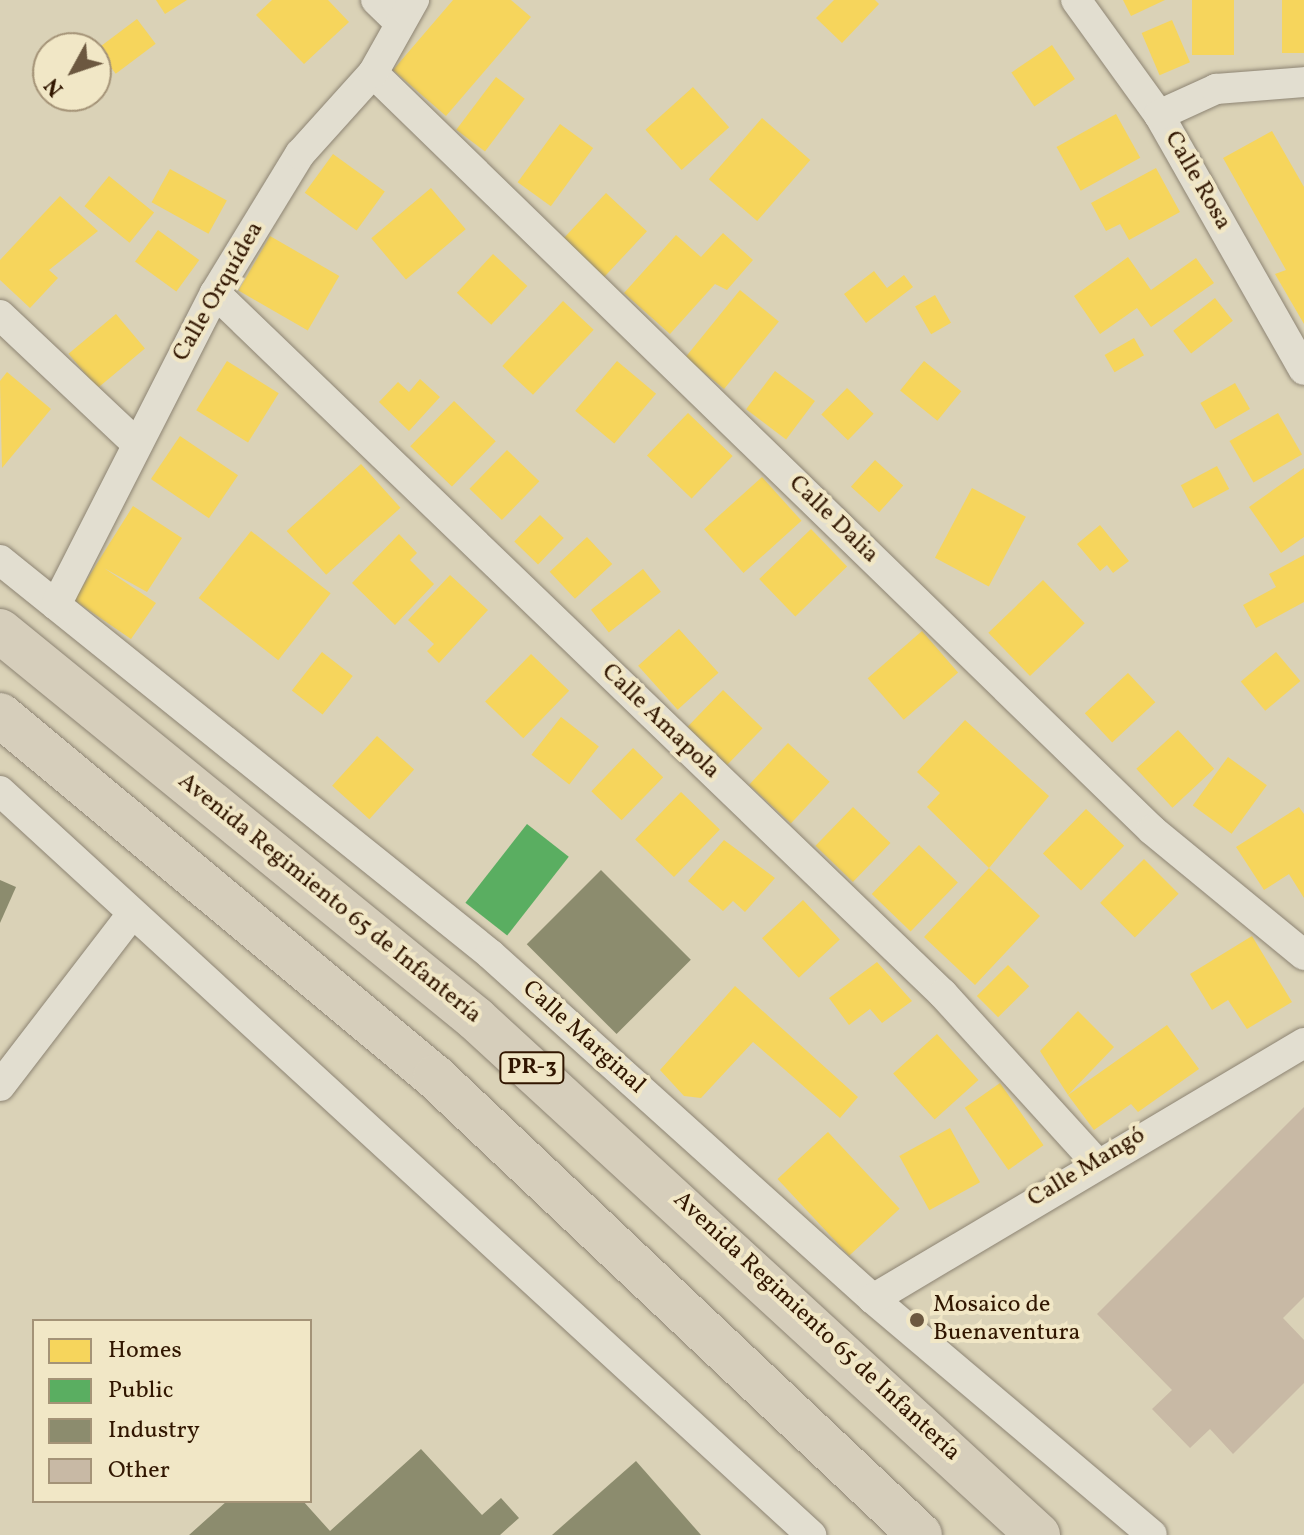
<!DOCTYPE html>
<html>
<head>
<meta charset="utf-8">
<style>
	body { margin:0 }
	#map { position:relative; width:1304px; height:1535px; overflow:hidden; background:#dad2b7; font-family:Vollkorn,serif }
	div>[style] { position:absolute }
	.homes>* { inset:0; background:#f6d55c; transform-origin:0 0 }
	.public>* { inset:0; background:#5aae61; transform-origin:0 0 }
	.industry>* { inset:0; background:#8c8c6e; transform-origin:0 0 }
	.building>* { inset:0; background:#c8b9a5 }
	.roads { filter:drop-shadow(0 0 2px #8d8473) drop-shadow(0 0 2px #8d8473) }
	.minor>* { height:30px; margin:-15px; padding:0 15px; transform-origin:15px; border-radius:15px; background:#e2ded0 }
	.primary>* { height:44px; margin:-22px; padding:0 22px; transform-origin:22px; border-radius:22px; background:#d6cebb }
	.dots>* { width:22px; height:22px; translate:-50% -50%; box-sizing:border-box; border:4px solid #f1e7c6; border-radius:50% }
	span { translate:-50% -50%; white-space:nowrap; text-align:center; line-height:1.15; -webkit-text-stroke:8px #f1e7c6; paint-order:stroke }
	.shield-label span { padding:2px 6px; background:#f1e7c6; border:2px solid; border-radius:6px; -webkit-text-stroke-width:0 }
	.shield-label { font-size:22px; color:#311600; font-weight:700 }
	.street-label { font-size:24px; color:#311600 }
	.poi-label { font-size:24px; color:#311600 }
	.left { translate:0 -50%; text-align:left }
	.legend { position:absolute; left:32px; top:1319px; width:280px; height:184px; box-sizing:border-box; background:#f1e7c6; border:2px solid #a49377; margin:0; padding:10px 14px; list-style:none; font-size:24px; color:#311600 }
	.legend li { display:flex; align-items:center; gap:16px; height:40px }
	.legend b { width:40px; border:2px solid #a49377 }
	.north { position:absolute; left:32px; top:32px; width:80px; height:80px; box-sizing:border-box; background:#f1e7c6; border:2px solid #a49377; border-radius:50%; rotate:230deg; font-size:22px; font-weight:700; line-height:32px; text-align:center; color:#311600 }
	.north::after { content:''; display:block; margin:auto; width:28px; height:36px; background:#6c5840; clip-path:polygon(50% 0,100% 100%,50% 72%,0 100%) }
</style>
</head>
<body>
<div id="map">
	<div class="homes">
		<div style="clip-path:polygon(156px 0,187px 0,165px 14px)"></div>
		<div style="clip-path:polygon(272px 0,328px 0,349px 22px,304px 64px,256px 15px)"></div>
		<div style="clip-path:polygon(453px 0,511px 0,531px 17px,446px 116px,393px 70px)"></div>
		<div style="clip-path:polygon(834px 0,875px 0,879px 4px,842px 43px,816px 18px)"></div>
		<div style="clip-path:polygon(1123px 0,1165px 0,1131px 16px)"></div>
		<div style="left:1192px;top:0;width:42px;height:55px"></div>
		<div style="left:1282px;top:0;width:22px;height:53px"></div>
		<div style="left:137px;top:19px;width:31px;height:50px;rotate:53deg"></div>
		<div style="left:1172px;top:20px;width:46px;height:33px;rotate:67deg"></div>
		<div style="left:1052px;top:45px;width:41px;height:49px;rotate:56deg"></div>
		<div style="left:496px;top:77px;width:36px;height:66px;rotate:37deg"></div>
		<div style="left:693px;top:87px;width:54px;height:64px;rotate:48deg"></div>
		<div style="left:1116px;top:114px;width:50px;height:68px;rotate:61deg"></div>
		<div style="left:762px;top:118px;width:64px;height:81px;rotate:41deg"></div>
		<div style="left:560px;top:124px;width:41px;height:72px;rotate:36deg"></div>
		<div style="clip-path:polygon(1272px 131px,1304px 187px,1304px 324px,1275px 274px,1286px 270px,1223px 158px)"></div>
		<div style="left:333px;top:154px;width:64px;height:48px;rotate:36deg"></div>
		<div style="clip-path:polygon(1156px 168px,1180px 212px,1129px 240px,1120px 224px,1106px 231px,1091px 203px)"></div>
		<div style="left:170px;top:169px;width:65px;height:38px;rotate:29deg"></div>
		<div style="left:109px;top:176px;width:58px;height:39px;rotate:39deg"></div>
		<div style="left:431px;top:188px;width:54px;height:78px;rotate:50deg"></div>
		<div style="left:606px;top:193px;width:56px;height:63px;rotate:43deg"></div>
		<div style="clip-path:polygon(60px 196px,98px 231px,49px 270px,58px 278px,30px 308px,0 280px,0 260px)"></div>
		<div style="left:158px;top:230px;width:51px;height:39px;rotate:36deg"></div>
		<div style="clip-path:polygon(723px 233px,753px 260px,727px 290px,715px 284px,670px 334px,624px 293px,676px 235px,701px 257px)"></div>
		<div style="left:270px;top:236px;width:80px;height:63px;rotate:30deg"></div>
		<div style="left:493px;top:254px;width:47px;height:53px;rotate:43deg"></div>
		<div style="clip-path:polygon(1128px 257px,1151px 290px,1196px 258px,1214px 283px,1151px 327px,1137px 308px,1100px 334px,1074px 296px)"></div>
		<div style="clip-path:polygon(874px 271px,887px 288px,904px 275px,913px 287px,866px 323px,844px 294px)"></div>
		<div style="left:740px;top:290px;width:50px;height:87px;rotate:39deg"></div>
		<div style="left:935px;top:295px;width:32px;height:23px;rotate:60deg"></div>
		<div style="left:1215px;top:298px;width:29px;height:53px;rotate:52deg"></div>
		<div style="left:563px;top:301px;width:42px;height:89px;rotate:43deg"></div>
		<div style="left:116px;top:314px;width:45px;height:62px;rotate:50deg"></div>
		<div style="left:1134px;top:338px;width:20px;height:34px;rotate:60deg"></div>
		<div style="left:227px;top:361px;width:61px;height:58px;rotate:32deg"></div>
		<div style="left:617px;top:361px;width:51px;height:65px;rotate:40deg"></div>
		<div style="left:924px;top:361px;width:48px;height:38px;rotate:39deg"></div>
		<div style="left:775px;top:371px;width:50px;height:48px;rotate:37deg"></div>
		<div style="clip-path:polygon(7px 372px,51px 409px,2px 468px,0 381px)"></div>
		<div style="clip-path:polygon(420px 379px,440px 397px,409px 431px,379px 402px,398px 382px,409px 392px)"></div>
		<div style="left:1235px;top:383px;width:30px;height:40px;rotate:60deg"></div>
		<div style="left:847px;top:388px;width:37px;height:37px;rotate:44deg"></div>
		<div style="left:454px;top:401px;width:58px;height:63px;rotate:44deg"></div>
		<div style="left:688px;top:413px;width:62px;height:59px;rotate:44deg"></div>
		<div style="left:1278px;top:413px;width:48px;height:56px;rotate:60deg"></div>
		<div style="left:180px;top:436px;width:70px;height:52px;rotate:34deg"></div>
		<div style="left:507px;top:450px;width:45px;height:54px;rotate:44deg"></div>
		<div style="left:875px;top:460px;width:38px;height:36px;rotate:42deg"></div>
		<div style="left:361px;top:464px;width:59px;height:100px;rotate:48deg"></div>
		<div style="left:1217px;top:466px;width:26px;height:41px;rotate:62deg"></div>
		<div style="clip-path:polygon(1304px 468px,1304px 537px,1281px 553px,1249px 507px)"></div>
		<div style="left:762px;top:477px;width:59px;height:78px;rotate:48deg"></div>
		<div style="left:972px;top:488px;width:61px;height:79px;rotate:28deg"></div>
		<div style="clip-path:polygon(133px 506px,182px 538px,147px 592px,104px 568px,156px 603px,131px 639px,74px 600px)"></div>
		<div style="left:540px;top:515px;width:33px;height:37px;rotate:44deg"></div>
		<div style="clip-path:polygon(1100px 525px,1129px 561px,1113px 573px,1107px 565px,1100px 571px,1077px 544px)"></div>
		<div style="left:811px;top:529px;width:52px;height:72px;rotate:46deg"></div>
		<div style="left:251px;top:531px;width:101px;height:85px;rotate:38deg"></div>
		<div style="clip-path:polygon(399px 534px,417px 553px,410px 560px,434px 584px,395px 625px,352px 583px)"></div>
		<div style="left:587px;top:537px;width:37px;height:51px;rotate:47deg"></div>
		<div style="clip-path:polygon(1304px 555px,1304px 602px,1256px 628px,1243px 605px,1276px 587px,1269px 574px)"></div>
		<div style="left:643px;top:569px;width:29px;height:66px;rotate:52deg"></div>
		<div style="clip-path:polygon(450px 575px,488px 610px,439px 663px,427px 651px,434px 644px,408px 620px)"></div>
		<div style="left:1043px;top:580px;width:60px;height:76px;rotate:46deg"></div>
		<div style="left:679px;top:629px;width:59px;height:55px;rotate:48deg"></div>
		<div style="left:922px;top:631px;width:55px;height:72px;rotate:49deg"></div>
		<div style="left:322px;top:652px;width:39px;height:49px;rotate:38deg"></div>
		<div style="left:1276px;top:652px;width:38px;height:46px;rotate:50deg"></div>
		<div style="left:531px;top:654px;width:53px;height:66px;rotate:44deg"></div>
		<div style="left:1128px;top:673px;width:40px;height:59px;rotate:47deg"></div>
		<div style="left:723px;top:690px;width:55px;height:51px;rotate:44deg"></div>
		<div style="left:561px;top:717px;width:48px;height:48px;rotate:38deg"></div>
		<div style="clip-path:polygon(965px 720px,1049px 796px,989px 868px,1040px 916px,975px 985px,924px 937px,989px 868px,927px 807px,940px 793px,917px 772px)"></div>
		<div style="left:1178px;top:730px;width:53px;height:57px;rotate:47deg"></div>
		<div style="left:377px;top:736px;width:50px;height:67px;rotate:42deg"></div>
		<div style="left:788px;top:743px;width:57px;height:57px;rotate:43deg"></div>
		<div style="left:633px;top:748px;width:42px;height:60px;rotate:44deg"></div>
		<div style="left:1228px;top:757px;width:48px;height:60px;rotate:36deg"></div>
		<div style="left:681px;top:792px;width:54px;height:66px;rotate:44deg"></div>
		<div style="left:853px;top:807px;width:52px;height:54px;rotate:44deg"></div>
		<div style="clip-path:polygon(1299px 807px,1304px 814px,1304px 898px,1289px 874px,1264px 890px,1236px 847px)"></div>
		<div style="left:1086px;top:809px;width:53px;height:62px;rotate:44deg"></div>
		<div style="clip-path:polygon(724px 840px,775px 878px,745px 912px,733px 901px,723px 911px,688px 881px)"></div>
		<div style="left:919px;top:845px;width:54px;height:68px;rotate:44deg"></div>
		<div style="left:1144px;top:859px;width:49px;height:62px;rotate:45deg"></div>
		<div style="left:803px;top:900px;width:54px;height:56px;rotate:47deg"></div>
		<div style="clip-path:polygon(1252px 936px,1292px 1002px,1247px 1029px,1228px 1000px,1212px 1010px,1190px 974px)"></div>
		<div style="clip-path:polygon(877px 962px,912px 1001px,882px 1023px,870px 1009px,849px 1025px,829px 998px)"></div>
		<div style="left:1008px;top:965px;width:30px;height:44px;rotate:45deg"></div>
		<div style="clip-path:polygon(735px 986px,858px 1097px,840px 1118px,753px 1042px,701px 1098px,684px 1096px,660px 1070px)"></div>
		<div style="clip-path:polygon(1078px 1011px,1114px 1047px,1068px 1095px,1040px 1051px)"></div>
		<div style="clip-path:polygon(1167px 1025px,1199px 1069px,1138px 1112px,1131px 1104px,1094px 1130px,1068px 1095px)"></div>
		<div style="left:937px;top:1034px;width:62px;height:59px;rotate:48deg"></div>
		<div style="left:1000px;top:1083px;width:76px;height:43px;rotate:55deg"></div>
		<div style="left:950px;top:1128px;width:62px;height:58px;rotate:61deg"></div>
		<div style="left:828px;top:1132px;width:105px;height:69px;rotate:47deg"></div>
	</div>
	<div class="public">
		<div style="left:527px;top:824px;width:53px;height:100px;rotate:38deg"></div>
	</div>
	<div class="industry">
		<div style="left:601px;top:870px;width:127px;height:105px;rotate:45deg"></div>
		<div style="clip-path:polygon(0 880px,16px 887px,0 923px)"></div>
		<div style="clip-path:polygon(421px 1449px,482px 1515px,501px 1498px,519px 1518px,500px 1535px,189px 1535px,227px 1501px,303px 1501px,330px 1531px)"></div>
		<div style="clip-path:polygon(636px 1461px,701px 1535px,552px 1535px)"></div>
	</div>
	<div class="building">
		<div style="clip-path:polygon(1304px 1107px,1304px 1297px,1283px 1318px,1304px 1340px,1304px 1383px,1233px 1454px,1210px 1429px,1190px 1448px,1152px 1409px,1172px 1390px,1097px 1314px)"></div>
	</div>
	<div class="roads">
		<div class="minor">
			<div style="left:376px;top:0;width:32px;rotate:44deg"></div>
			<div style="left:1076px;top:0;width:142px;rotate:54.2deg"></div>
			<div style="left:1159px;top:115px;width:293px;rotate:60.4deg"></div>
			<div style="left:373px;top:73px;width:1086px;rotate:44.18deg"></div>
			<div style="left:1152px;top:830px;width:197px;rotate:39.4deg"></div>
			<div style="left:1159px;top:115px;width:63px;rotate:-24.5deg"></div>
			<div style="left:1216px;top:89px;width:88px;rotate:-4.5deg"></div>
			<div style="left:215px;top:293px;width:1011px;rotate:43.92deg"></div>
			<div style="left:943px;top:994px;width:226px;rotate:47.7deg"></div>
			<div style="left:0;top:315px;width:187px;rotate:43.3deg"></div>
			<div style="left:0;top:560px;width:629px;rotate:38.8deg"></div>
			<div style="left:490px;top:954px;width:515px;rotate:42.01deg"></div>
			<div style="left:873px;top:1299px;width:365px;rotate:40.2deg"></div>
			<div style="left:56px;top:605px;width:350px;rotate:-63deg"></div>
			<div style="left:215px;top:293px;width:163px;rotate:-58.6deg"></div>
			<div style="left:300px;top:154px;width:109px;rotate:-48deg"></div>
			<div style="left:373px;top:73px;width:84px;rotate:-60.7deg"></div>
			<div style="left:0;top:791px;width:1101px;rotate:42.53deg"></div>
			<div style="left:0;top:1086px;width:217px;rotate:-52.5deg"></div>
			<div style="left:873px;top:1299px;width:501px;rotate:-30.71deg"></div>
		</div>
		<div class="primary">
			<div style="left:0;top:631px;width:614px;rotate:39.18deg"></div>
			<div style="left:476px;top:1019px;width:763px;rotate:42.56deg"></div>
			<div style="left:0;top:715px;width:566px;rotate:39.77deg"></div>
			<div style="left:435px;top:1077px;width:667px;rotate:43.36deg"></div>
		</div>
	</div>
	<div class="dots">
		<div style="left:917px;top:1320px;background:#6c5840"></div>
	</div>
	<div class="shield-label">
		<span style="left:532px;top:1068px">PR-3</span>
	</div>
	<div class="street-label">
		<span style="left:1197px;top:181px;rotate:60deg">Calle Rosa</span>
		<span style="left:219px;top:292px;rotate:-60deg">Calle Orquídea</span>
		<span style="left:833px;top:520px;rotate:44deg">Calle Dalia</span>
		<span style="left:660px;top:722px;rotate:44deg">Calle Amapola</span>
		<span style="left:329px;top:899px;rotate:39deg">Avenida Regimiento 65 de Infantería</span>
		<span style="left:583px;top:1038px;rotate:42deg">Calle Marginal</span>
		<span style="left:1087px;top:1168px;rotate:-31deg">Calle Mangó</span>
		<span style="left:816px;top:1327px;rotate:43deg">Avenida Regimiento 65 de Infantería</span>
	</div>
	<div class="poi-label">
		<span class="left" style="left:933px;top:1320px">Mosaico de<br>Buenaventura</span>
	</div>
	<ul class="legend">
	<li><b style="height:22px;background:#f6d55c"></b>Homes</li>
	<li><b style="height:22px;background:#5aae61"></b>Public</li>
	<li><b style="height:22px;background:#8c8c6e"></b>Industry</li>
	<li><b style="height:22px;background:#c8b9a5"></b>Other</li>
	</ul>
	<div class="north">N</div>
</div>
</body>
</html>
